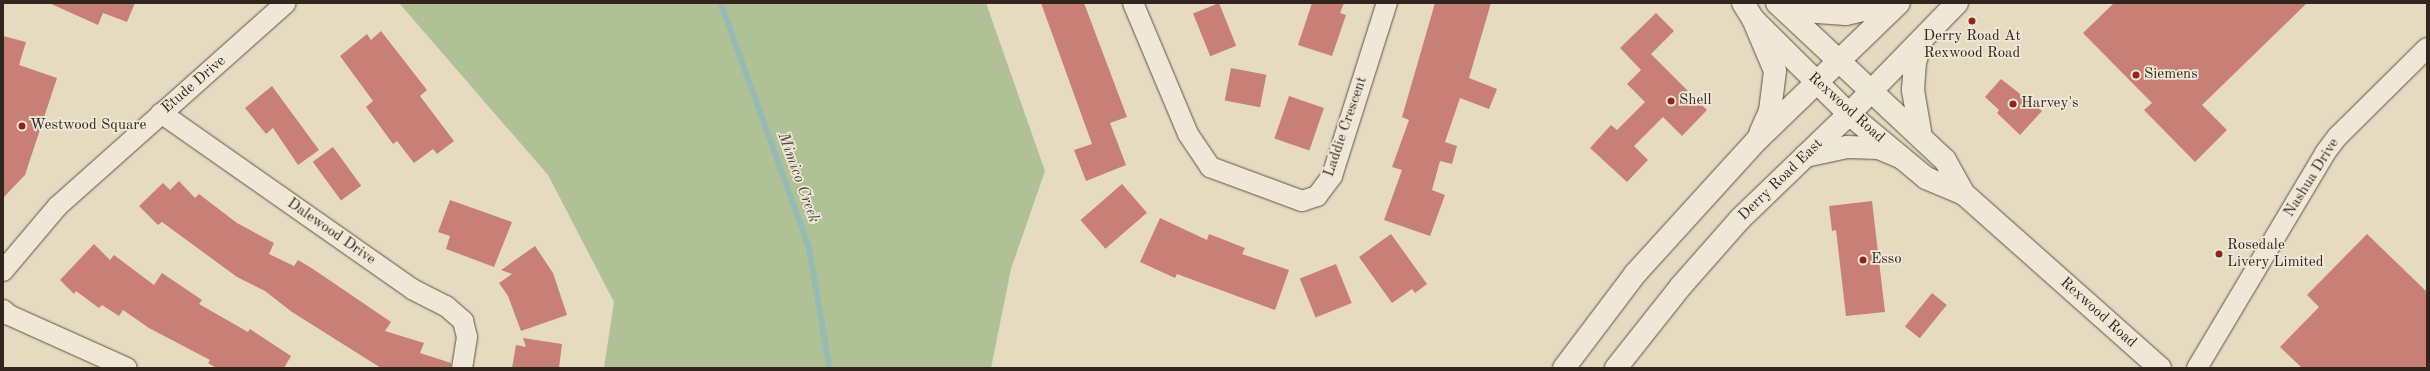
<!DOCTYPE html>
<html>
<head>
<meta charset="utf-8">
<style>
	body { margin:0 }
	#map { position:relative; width:2430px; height:371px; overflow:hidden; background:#e6dbc1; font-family:"Old Standard TT",serif }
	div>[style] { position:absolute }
	.green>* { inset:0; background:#b1c196 }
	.stream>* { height:5.5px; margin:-2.75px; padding:0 2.75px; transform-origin:2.75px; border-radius:2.75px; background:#96bbb3 }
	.building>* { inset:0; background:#c87f76; transform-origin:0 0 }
	.roads { filter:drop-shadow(0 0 1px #5f5246) drop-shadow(0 0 1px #5f5246) }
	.minor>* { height:20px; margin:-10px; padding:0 10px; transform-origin:10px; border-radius:10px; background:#efe8d7 }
	.tertiary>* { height:22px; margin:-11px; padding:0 11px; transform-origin:11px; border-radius:11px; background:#efe8d7 }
	.secondary>* { height:22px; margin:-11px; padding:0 11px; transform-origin:11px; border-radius:11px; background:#efe8d7 }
	.dots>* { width:11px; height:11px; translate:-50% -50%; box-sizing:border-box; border:2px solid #efe8d7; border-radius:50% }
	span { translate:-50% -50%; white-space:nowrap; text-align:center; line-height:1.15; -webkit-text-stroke:3.5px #efe8d7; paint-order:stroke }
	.poi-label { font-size:15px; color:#32251d }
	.left { translate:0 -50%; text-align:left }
	.street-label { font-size:15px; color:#32251d }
	.water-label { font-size:16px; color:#4b4a42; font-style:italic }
	.frame { position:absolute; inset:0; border:4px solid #32251d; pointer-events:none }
</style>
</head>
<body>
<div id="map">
	<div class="green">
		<div style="clip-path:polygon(399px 3px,986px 3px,1045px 171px,1011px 269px,991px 368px,604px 368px,614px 302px,548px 175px)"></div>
	</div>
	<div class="stream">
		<div style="left:721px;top:3px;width:258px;rotate:70.1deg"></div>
		<div style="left:809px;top:246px;width:124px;rotate:80.2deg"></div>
	</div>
	<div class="building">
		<div style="clip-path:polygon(49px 3px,135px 3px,127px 22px,103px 13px,98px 25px)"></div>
		<div style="clip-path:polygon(1041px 3px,1084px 3px,1127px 117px,1110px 123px,1126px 165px,1086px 181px,1074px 150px,1092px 144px)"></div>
		<div style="left:1219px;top:3px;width:46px;height:28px;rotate:68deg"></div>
		<div style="clip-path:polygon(1312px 3px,1344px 3px,1340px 13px,1346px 15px,1332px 56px,1298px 45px)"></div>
		<div style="clip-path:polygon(1435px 3px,1491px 3px,1469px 78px,1497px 89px,1489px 109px,1460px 98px,1445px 142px,1457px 146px,1452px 164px,1440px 161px,1432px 190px,1445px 195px,1430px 236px,1384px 220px,1402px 170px,1392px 167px,1409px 120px,1402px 117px)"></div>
		<div style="clip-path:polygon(2114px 3px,2307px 3px,2202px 105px,2227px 130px,2195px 162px,2144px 110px,2152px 103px,2083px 33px)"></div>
		<div style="clip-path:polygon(1656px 13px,1674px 31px,1651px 54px,1707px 110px,1682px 136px,1663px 117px,1634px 146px,1648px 160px,1627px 182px,1590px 148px,1611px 125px,1617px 130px,1645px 102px,1627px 84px,1641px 70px,1620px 48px)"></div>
		<div style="clip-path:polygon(381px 31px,427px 90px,420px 96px,454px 141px,437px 154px,433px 149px,414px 163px,397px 141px,393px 144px,366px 107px,373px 101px,340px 56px,367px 34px,371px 40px)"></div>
		<div style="clip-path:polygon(3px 36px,26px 42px,19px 65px,57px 78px,25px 175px,3px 198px)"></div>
		<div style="left:1231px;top:68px;width:36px;height:33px;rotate:11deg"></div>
		<div style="clip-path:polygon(2001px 79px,2042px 111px,2020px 135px,1997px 113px,1999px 110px,1985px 97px)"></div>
		<div style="clip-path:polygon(272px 86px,319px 150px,298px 165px,273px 128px,266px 134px,245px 108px)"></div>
		<div style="left:1289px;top:96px;width:37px;height:45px;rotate:19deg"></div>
		<div style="left:333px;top:147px;width:48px;height:25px;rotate:54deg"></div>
		<div style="clip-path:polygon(179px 181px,195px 198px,199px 194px,237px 223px,274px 243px,269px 254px,294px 266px,298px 260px,313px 269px,391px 322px,385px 331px,424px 343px,420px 353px,451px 363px,451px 368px,381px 368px,292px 312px,265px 291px,237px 277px,162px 222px,158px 225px,139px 206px,163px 183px,170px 190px)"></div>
		<div style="left:1122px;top:184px;width:38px;height:55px;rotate:49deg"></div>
		<div style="clip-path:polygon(450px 200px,512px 222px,494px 267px,446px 249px,450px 236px,438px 232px)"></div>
		<div style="clip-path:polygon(1872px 201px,1885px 312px,1846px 316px,1836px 230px,1832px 231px,1829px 206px)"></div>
		<div style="clip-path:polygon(1160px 218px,1207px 240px,1209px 234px,1245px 248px,1242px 254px,1289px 270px,1275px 310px,1177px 274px,1175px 278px,1140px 262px)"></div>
		<div style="clip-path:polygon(1391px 234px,1427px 284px,1415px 293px,1412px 289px,1392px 303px,1359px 257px)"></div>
		<div style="clip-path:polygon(2367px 234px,2427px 292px,2427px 368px,2302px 368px,2280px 347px,2319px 307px,2307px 295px)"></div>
		<div style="clip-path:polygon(94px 244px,110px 260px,114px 255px,154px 285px,162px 273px,202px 300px,199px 304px,248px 332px,250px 329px,291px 356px,284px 368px,216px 368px,208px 363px,210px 360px,149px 328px,123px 310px,119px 316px,102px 305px,99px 308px,76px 291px,74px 294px,60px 280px)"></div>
		<div style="clip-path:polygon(535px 246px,553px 273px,567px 315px,521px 331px,508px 296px,499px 283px,512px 274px,501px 270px)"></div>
		<div style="left:1336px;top:264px;width:42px;height:39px;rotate:68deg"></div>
		<div style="left:1932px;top:293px;width:19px;height:43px;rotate:39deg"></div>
		<div style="clip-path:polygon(523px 338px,562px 344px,559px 368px,512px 368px,516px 345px,526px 347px)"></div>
	</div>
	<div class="roads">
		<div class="minor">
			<div style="left:1133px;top:3px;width:142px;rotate:67.2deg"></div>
			<div style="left:1188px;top:134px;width:40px;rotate:56deg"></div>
			<div style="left:1210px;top:167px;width:98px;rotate:20.3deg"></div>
			<div style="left:1302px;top:201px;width:16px;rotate:-18deg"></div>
			<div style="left:1317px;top:196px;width:25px;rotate:-53deg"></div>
			<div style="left:1332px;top:176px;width:182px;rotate:-72.4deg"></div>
			<div style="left:161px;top:113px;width:307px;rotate:35deg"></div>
			<div style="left:412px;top:289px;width:38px;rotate:27deg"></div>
			<div style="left:446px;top:306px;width:23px;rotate:41deg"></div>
			<div style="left:463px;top:321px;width:16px;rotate:76deg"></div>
			<div style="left:467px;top:337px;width:31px;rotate:99deg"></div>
			<div style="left:3px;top:271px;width:85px;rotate:-49.8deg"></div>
			<div style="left:58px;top:206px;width:305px;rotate:-41.7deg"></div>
			<div style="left:3px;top:310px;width:8px;rotate:40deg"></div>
			<div style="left:9px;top:315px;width:129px;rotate:24.2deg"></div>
			<div style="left:2197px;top:368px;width:250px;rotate:-59.2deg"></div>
			<div style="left:2325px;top:153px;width:21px;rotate:-53deg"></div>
			<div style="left:2338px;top:136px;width:125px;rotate:-44.7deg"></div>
		</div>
		<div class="tertiary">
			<div style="left:1743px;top:3px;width:19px;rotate:58deg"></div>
			<div style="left:1753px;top:19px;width:135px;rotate:44.7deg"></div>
			<div style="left:1849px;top:114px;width:100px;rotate:39.7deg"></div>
			<div style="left:1926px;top:178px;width:41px;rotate:22.8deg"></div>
			<div style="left:1964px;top:194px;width:262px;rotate:41.6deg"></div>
			<div style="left:1777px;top:3px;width:230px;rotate:43.1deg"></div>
			<div style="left:1945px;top:160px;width:39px;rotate:61deg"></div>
		</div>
		<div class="secondary">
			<div style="left:1781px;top:3px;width:23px;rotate:20deg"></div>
			<div style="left:1803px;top:11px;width:43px;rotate:4deg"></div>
			<div style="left:1846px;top:14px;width:49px;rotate:-12.9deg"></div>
			<div style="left:1753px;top:19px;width:56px;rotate:67.1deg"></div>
			<div style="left:1775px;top:71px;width:40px;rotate:97.1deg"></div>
			<div style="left:1770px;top:111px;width:24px;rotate:114deg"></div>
			<div style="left:1921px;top:137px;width:48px;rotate:-99.7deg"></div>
			<div style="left:1913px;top:90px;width:28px;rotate:-86deg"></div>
			<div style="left:1915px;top:62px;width:23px;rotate:-72deg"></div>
			<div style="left:1805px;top:156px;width:43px;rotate:-12.1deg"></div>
			<div style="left:1847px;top:147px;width:32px;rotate:2deg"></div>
			<div style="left:1879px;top:148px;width:25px;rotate:23deg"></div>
			<div style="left:1564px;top:368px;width:118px;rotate:-52.9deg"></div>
			<div style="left:1635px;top:274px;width:181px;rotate:-47.7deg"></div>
			<div style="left:1757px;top:140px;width:197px;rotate:-44deg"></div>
			<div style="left:1616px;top:368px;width:105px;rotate:-51.6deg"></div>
			<div style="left:1681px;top:286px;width:89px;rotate:-48.6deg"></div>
			<div style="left:1740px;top:219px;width:151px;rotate:-43.9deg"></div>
			<div style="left:1849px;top:114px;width:155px;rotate:-45.8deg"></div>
		</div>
	</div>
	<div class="dots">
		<div style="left:1972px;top:21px;background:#8f2418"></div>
		<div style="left:2136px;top:75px;background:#8f2418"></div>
		<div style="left:1671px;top:101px;background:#8f2418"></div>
		<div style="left:2013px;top:104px;background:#8f2418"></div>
		<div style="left:22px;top:126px;background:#8f2418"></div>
		<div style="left:2219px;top:254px;background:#8f2418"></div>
		<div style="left:1863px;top:260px;background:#8f2418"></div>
	</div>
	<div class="poi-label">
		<span style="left:1972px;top:45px">Derry Road At<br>Rexwood Road</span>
		<span class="left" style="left:2144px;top:75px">Siemens</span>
		<span class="left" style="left:1679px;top:101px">Shell</span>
		<span class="left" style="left:2021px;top:104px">Harvey's</span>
		<span class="left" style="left:30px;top:126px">Westwood Square</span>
		<span class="left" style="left:2227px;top:254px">Rosedale<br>Livery Limited</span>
		<span class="left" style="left:1871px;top:260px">Esso</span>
	</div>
	<div class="street-label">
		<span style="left:194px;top:85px;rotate:-41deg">Etude Drive</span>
		<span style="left:1846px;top:108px;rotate:42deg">Rexwood Road</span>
		<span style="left:1346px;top:127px;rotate:-71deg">Laddie Crescent</span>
		<span style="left:2312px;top:178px;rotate:-58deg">Nashua Drive</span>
		<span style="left:1781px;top:180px;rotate:-44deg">Derry Road East</span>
		<span style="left:331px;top:232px;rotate:35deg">Dalewood Drive</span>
		<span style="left:2098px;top:313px;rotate:42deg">Rexwood Road</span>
	</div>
	<div class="water-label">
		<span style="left:798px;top:178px;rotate:70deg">Mimico Creek</span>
	</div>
	<div class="frame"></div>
</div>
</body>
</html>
